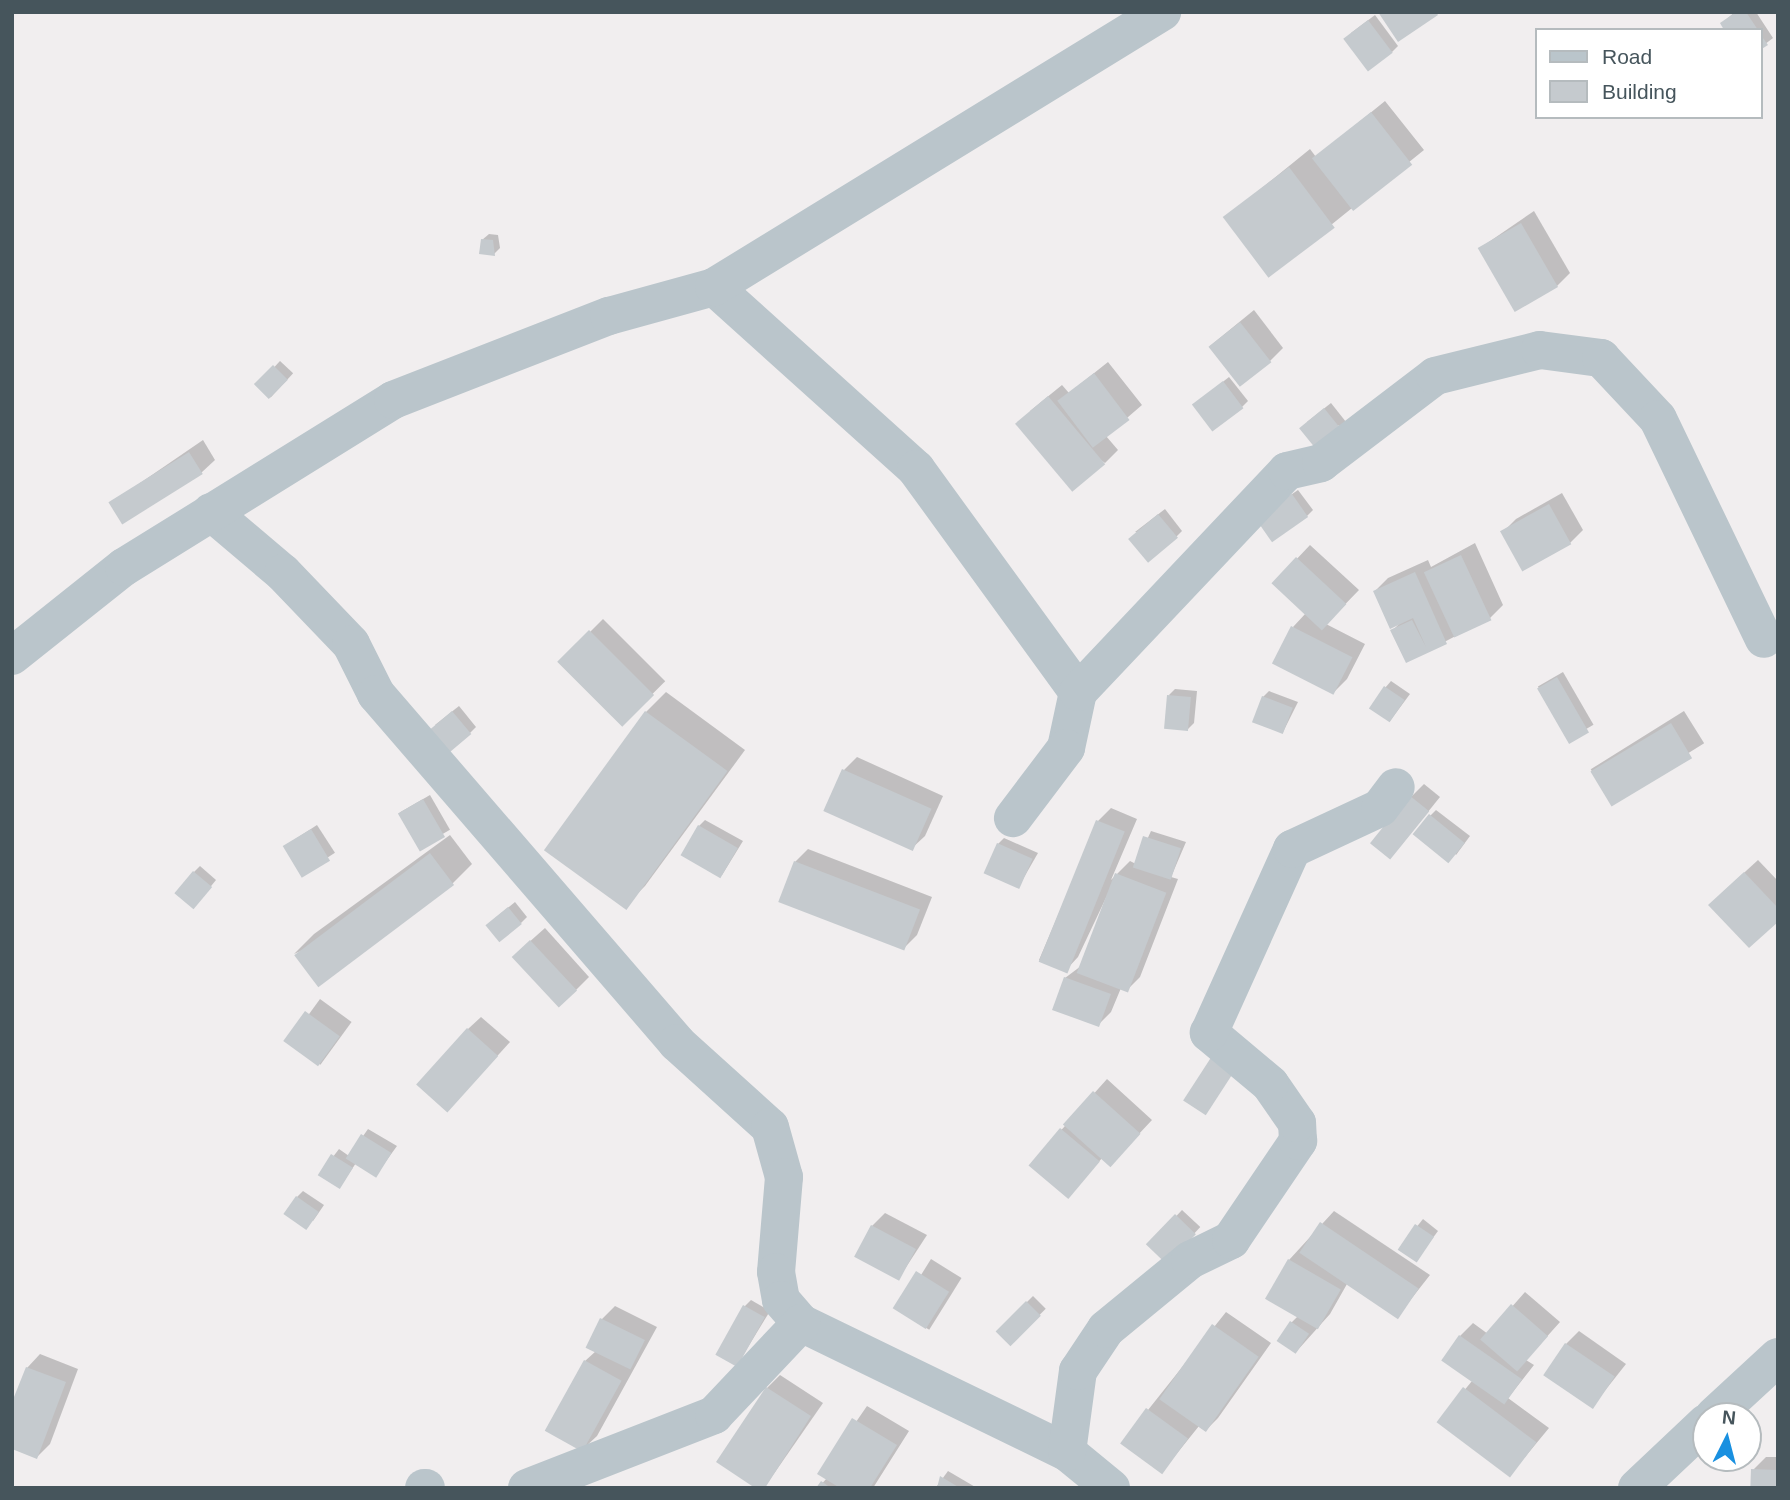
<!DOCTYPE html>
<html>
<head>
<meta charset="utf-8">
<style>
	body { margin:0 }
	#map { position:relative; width:1790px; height:1500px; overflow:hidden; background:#f1eeef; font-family:Helvetica,sans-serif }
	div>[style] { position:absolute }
	.shadow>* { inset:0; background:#0003; transform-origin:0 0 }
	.building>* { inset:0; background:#c5cace; transform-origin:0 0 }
	.minor>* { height:38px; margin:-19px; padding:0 19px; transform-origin:19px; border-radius:19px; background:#bac5cb }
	span { translate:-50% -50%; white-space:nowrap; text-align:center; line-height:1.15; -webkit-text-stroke:6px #fff; paint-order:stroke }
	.frame { position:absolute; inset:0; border:14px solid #46555c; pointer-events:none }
	.legend { position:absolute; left:1535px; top:28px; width:228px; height:91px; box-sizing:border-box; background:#fff; border:2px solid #b5bbbe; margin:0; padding:9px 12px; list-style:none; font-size:21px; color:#46555c }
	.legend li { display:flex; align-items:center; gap:14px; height:35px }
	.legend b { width:35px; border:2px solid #b5bbbe }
	.north { position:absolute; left:1692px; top:1402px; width:70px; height:70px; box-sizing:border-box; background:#fff; border:2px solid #b5bbbe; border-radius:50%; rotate:6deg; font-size:19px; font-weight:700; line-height:28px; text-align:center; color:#46555c }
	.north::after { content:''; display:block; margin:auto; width:24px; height:32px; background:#1990e0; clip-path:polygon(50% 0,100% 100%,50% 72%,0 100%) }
</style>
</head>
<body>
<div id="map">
	<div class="shadow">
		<div style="clip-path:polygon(1735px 12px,1756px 12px,1773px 38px,1760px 48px,1760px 30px,1727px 30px,1722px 23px)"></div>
		<div style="clip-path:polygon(1375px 15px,1398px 46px,1392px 52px,1351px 33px)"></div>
		<div style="clip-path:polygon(1385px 101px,1424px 150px,1269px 275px,1225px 218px,1310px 149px,1316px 157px)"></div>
		<div style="clip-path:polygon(1534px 211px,1570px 273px,1557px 286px,1480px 248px)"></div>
		<div style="clip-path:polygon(489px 234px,498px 235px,500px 248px,494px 254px,482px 240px)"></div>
		<div style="clip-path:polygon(1254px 310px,1283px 348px,1270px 361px,1210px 346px)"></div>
		<div style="left:280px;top:361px;width:18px;height:33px;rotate:43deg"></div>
		<div style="clip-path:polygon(1108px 362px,1142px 405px,1106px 436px,1118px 450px,1105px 463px,1030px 411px,1062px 385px,1069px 393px)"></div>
		<div style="clip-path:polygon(1229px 377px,1248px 401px,1242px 407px,1200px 400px)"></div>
		<div style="clip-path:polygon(1331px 403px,1350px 427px,1307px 422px)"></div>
		<div style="clip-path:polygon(203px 440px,215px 460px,201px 473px,111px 503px)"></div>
		<div style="clip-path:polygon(1298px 490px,1313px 510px,1307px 516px,1264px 513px)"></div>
		<div style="clip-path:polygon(1562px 493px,1583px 530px,1570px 543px,1503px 532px,1516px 519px)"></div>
		<div style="clip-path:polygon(1165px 509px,1182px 531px,1176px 537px,1135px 532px)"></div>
		<div style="clip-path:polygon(1475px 543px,1503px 605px,1490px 618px,1429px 650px,1392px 631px,1400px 623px,1375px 591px,1388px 578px,1428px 560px,1431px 567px)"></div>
		<div style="clip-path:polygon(1310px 545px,1359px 590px,1326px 624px,1365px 644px,1347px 679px,1334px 692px,1293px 627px,1306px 613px,1274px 583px)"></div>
		<div style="left:603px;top:619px;width:88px;height:61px;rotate:45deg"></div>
		<div style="left:1563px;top:672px;width:61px;height:29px;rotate:60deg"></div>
		<div style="clip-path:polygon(1391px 681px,1410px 694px,1390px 721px,1385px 688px)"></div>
		<div style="clip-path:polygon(1175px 689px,1197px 691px,1194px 723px,1188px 729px,1169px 695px)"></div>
		<div style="clip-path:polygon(1269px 691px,1298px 702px,1283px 732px,1263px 697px)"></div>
		<div style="clip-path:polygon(666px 692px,745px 750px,645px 886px,625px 906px,646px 712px)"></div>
		<div style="clip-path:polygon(459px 706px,476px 727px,470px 733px,435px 725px)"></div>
		<div style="left:1684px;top:711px;width:38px;height:110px;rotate:58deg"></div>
		<div style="clip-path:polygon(857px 757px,943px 796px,925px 836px,911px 849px,825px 810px,844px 770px)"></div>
		<div style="clip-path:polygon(1424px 784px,1440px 797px,1402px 844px,1411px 797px)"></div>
		<div style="left:430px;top:795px;width:40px;height:35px;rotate:60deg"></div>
		<div style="clip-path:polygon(1111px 808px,1137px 819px,1111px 880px,1130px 861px,1136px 864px,1151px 831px,1186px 842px,1171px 877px,1178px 879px,1140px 977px,1127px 990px,1121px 988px,1111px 1012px,1098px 1025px,1065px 978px,1081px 966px,1113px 883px,1078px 957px,1065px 971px,1039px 960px,1098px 821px)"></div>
		<div style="clip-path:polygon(1436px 810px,1470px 836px,1456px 855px,1430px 816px)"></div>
		<div style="clip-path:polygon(705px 820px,743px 841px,722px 875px,699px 826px)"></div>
		<div style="left:317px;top:825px;width:33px;height:39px;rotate:57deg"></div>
		<div style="clip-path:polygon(450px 835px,472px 864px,452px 884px,294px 954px,314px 934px)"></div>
		<div style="clip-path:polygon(1004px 838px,1038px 853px,1019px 886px,998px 844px)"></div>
		<div style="clip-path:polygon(808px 849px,932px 897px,917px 935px,904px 948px,795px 862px)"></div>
		<div style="clip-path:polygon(1758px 860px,1778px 881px,1778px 919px,1723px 892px)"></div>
		<div style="clip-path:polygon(200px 866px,216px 880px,199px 901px,194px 872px)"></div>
		<div style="clip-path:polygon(515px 902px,527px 917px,521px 923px,494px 919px)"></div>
		<div style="clip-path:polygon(545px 928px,589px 977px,576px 990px,527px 944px)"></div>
		<div style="left:320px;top:999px;width:39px;height:53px;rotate:36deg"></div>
		<div style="clip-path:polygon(481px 1017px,510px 1042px,460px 1097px,468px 1029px)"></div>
		<div style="clip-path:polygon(1107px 1079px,1152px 1120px,1123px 1151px,1103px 1157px,1080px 1183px,1030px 1165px)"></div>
		<div style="clip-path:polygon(368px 1129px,397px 1146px,376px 1175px,356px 1163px,344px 1181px,319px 1175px,339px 1149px,349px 1156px)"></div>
		<div style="clip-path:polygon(303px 1191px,324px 1205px,313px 1221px,297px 1197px)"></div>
		<div style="left:1182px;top:1210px;width:25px;height:48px;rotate:43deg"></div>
		<div style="clip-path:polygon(1334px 1211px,1430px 1275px,1397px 1317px,1347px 1284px,1330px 1314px,1296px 1352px,1291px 1323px,1298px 1316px,1289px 1260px)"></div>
		<div style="clip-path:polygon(885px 1213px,927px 1235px,899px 1278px,872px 1226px)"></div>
		<div style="clip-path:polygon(1423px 1219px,1438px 1231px,1421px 1254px,1399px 1249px)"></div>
		<div style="left:931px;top:1259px;width:36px;height:61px;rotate:32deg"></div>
		<div style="clip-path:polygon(1525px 1292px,1560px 1322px,1526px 1360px,1534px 1365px,1508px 1398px,1549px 1428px,1510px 1475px,1438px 1422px,1472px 1381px,1460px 1336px,1473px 1323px,1488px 1334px)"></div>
		<div style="left:1033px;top:1296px;width:18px;height:49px;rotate:45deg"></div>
		<div style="clip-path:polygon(751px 1300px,770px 1311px,737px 1365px,745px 1306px)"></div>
		<div style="clip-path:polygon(615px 1306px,657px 1327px,597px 1436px,583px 1449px,585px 1361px,596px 1351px,602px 1319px)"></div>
		<div style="clip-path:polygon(1226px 1312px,1271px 1343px,1218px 1418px,1205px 1431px,1199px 1426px,1162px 1472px,1148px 1410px)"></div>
		<div style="clip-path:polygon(1579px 1331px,1626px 1364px,1592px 1407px,1566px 1344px)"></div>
		<div style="clip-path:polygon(40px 1354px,78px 1369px,50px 1444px,37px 1457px,27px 1368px)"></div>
		<div style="clip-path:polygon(780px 1375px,823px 1403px,764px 1488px,767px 1388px)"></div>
		<div style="clip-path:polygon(867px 1406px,909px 1431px,873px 1488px,818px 1488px,827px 1478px,820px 1474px)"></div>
		<div style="clip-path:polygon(1766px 1457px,1778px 1457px,1778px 1488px,1753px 1470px)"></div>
		<div style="clip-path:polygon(948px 1471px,977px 1488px,937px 1486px)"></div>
	</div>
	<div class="building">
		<div style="clip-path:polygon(1378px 12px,1436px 12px,1438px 15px,1398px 42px)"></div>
		<div style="clip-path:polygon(1736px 12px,1746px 12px,1758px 30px,1724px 30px,1720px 23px)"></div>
		<div style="left:1368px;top:20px;width:41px;height:31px;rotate:53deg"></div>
		<div style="clip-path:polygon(1760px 34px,1768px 45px,1760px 50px)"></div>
		<div style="left:1371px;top:112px;width:67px;height:75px;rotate:52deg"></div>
		<div style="left:1289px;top:167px;width:76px;height:83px;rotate:53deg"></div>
		<div style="left:1521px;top:223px;width:74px;height:50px;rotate:60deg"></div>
		<div style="clip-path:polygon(481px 239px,493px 240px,495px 256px,479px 254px)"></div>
		<div style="left:1240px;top:322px;width:51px;height:40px;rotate:52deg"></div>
		<div style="left:273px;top:365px;width:21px;height:27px;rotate:45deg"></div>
		<div style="left:1094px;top:373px;width:59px;height:46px;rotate:53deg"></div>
		<div style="left:1223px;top:381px;width:34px;height:39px;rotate:53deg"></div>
		<div style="left:1048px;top:396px;width:89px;height:43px;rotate:50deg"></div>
		<div style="left:1324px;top:408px;width:33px;height:32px;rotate:51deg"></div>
		<div style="left:189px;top:452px;width:26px;height:95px;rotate:58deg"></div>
		<div style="left:1292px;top:494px;width:28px;height:44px;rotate:55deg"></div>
		<div style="left:1549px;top:504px;width:46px;height:56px;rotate:61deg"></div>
		<div style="left:1158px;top:514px;width:31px;height:39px;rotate:50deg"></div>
		<div style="left:1461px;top:555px;width:72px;height:41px;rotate:65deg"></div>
		<div style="left:1296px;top:557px;width:69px;height:36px;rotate:43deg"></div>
		<div style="clip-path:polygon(1415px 572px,1447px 644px,1406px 663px,1390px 630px,1412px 620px,1426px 647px,1413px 618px,1390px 629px,1373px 591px)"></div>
		<div style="left:1291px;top:626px;width:69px;height:42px;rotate:27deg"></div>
		<div style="left:589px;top:630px;width:92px;height:45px;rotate:45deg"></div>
		<div style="left:1557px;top:677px;width:64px;height:23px;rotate:60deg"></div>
		<div style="left:1384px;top:686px;width:25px;height:27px;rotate:34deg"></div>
		<div style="left:1167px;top:695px;width:24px;height:34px;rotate:5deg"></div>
		<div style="left:1262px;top:696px;width:33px;height:28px;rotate:21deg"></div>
		<div style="left:452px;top:711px;width:30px;height:31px;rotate:50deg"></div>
		<div style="left:645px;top:711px;width:102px;height:172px;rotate:36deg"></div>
		<div style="left:1671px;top:723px;width:41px;height:94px;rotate:59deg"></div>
		<div style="left:842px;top:769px;width:98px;height:46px;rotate:24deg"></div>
		<div style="left:1409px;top:795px;width:26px;height:62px;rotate:39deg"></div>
		<div style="left:423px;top:799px;width:44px;height:29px;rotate:60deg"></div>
		<div style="left:1429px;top:814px;width:46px;height:26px;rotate:39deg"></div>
		<div style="left:1096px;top:820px;width:31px;height:153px;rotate:22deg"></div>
		<div style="left:698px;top:825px;width:46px;height:35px;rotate:30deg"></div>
		<div style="left:311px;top:829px;width:37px;height:33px;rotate:59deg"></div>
		<div style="left:1143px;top:836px;width:40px;height:33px;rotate:18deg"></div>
		<div style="left:997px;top:843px;width:39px;height:33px;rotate:24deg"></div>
		<div style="left:430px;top:853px;width:40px;height:170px;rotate:53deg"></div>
		<div style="left:794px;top:861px;width:135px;height:44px;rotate:21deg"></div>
		<div style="left:193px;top:871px;width:25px;height:29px;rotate:40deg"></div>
		<div style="clip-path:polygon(1744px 872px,1778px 908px,1778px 922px,1749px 948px,1708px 905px)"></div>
		<div style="left:1115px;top:873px;width:55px;height:107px;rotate:21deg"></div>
		<div style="left:508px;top:907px;width:22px;height:29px;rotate:51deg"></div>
		<div style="left:530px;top:940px;width:69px;height:25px;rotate:47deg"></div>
		<div style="left:1064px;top:977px;width:50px;height:35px;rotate:20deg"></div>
		<div style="left:305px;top:1011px;width:43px;height:37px;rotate:36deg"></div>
		<div style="left:467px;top:1028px;width:42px;height:76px;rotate:42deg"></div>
		<div style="left:1212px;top:1056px;width:27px;height:53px;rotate:33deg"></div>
		<div style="left:1093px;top:1091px;width:64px;height:45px;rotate:42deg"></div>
		<div style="left:1060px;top:1128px;width:52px;height:49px;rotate:40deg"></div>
		<div style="left:361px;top:1134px;width:36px;height:29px;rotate:32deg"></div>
		<div style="left:331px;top:1154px;width:26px;height:25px;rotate:32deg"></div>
		<div style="left:296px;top:1196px;width:28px;height:22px;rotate:35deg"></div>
		<div style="left:1175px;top:1214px;width:29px;height:42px;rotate:44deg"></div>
		<div style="left:1320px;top:1222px;width:119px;height:37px;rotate:34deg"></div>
		<div style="left:1415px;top:1224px;width:23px;height:31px;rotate:34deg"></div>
		<div style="left:871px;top:1225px;width:51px;height:36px;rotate:28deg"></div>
		<div style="left:1288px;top:1259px;width:61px;height:46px;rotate:30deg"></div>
		<div style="left:916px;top:1271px;width:39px;height:44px;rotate:32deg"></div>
		<div style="left:1026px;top:1301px;width:21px;height:43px;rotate:45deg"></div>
		<div style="left:1511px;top:1304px;width:49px;height:47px;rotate:41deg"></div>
		<div style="left:743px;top:1305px;width:25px;height:57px;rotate:29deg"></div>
		<div style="left:600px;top:1318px;width:50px;height:33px;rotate:26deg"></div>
		<div style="left:1290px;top:1321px;width:23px;height:24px;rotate:34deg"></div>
		<div style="left:1212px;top:1324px;width:57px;height:92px;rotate:35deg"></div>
		<div style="left:1459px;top:1335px;width:77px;height:31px;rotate:35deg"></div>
		<div style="left:1565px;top:1343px;width:60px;height:39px;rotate:34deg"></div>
		<div style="left:584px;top:1360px;width:43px;height:81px;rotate:29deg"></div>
		<div style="clip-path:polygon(26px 1367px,66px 1382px,37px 1459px,12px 1449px,12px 1402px)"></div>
		<div style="clip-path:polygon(766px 1387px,811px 1416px,765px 1488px,755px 1488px,716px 1462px)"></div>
		<div style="left:1463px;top:1387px;width:92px;height:44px;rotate:37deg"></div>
		<div style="left:1146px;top:1408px;width:52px;height:44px;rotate:36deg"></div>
		<div style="clip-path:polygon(852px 1418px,897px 1445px,870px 1488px,840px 1488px,817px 1474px)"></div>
		<div style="left:1751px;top:1469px;width:27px;height:19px;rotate:2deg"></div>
		<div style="clip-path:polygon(940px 1476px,960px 1488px,937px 1488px)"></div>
		<div style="clip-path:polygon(821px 1481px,831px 1488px,816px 1488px)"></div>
	</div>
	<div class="minor">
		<div style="left:714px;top:287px;width:272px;rotate:42deg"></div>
		<div style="left:916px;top:469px;width:276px;rotate:54deg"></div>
		<div style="left:1078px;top:692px;width:57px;rotate:102.1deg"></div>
		<div style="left:1066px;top:748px;width:88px;rotate:127.1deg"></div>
		<div style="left:211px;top:512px;width:94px;rotate:40.3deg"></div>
		<div style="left:283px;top:573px;width:98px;rotate:46.2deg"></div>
		<div style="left:351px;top:644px;width:56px;rotate:63.4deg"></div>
		<div style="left:376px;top:694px;width:461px;rotate:49.2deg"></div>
		<div style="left:677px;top:1043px;width:125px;rotate:42.1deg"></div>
		<div style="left:770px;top:1127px;width:52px;rotate:74.4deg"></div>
		<div style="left:784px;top:1177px;width:95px;rotate:94.8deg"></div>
		<div style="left:776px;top:1272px;width:28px;rotate:80deg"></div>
		<div style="left:781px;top:1300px;width:30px;rotate:49deg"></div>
		<div style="left:801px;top:1323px;width:296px;rotate:25.9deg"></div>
		<div style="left:1067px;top:1452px;width:57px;rotate:39.3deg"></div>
		<div style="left:12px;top:656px;width:143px;rotate:-38.5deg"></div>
		<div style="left:124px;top:567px;width:317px;rotate:-31.8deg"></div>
		<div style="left:393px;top:400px;width:232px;rotate:-21.3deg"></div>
		<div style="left:609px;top:316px;width:109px;rotate:-15.4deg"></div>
		<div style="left:714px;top:287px;width:526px;rotate:-31.54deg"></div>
		<div style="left:1078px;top:692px;width:304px;rotate:-46.6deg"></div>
		<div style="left:1287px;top:471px;width:35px;rotate:-13deg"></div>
		<div style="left:1321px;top:463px;width:143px;rotate:-37.3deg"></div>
		<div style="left:1435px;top:376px;width:108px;rotate:-13.9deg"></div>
		<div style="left:1540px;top:350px;width:62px;rotate:7.5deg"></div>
		<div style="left:1601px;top:358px;width:83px;rotate:46.9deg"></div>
		<div style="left:1658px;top:419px;width:244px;rotate:64.3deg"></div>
		<div style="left:1714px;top:1416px;width:87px;rotate:-42.7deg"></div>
		<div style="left:1067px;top:1452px;width:82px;rotate:-82.3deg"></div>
		<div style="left:1078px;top:1371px;width:50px;rotate:-56.3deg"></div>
		<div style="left:1106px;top:1329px;width:109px;rotate:-39.4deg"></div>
		<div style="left:1190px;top:1260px;width:46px;rotate:-26deg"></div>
		<div style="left:1231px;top:1240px;width:120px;rotate:-55.9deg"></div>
		<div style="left:1298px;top:1141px;width:18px;rotate:-93deg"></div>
		<div style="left:1297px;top:1123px;width:47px;rotate:-124.7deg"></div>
		<div style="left:1270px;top:1084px;width:80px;rotate:-140.1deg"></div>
		<div style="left:1209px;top:1033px;width:202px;rotate:-65.7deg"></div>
		<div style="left:1292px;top:849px;width:97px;rotate:-25deg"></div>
		<div style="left:1380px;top:808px;width:26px;rotate:-53deg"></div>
		<div style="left:424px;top:1488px;width:2px"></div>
		<div style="left:527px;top:1488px;width:201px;rotate:-21.3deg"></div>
		<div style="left:714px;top:1415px;width:127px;rotate:-46.6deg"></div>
		<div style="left:1637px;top:1488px;width:95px;rotate:-43.3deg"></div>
	</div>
	<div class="frame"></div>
	<ul class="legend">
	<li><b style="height:9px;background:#bac5cb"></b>Road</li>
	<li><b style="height:19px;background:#c5cace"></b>Building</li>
	</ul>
	<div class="north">N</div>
</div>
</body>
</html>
